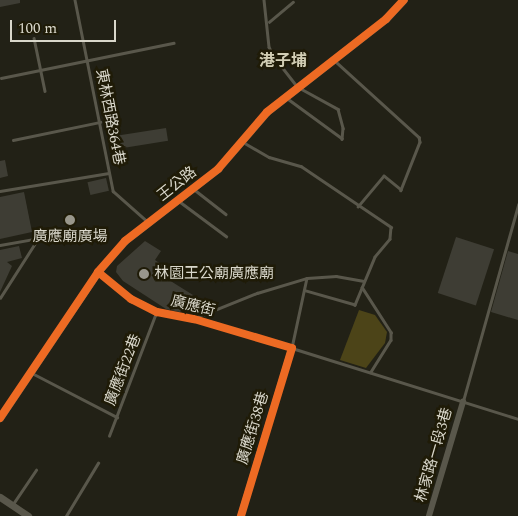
<!DOCTYPE html>
<html>
<head>
<meta charset="utf-8">
<style>
	body { margin:0 }
	#map { position:relative; width:518px; height:516px; overflow:hidden; background:#222116; font-family:Spectral,"Noto Sans TC",serif }
	div>[style] { position:absolute }
	.green>* { inset:0; background:#4c4418 }
	.building>* { inset:0; background:#3e3d34; transform-origin:0 0 }
	.service>* { height:2.5px; margin:-1.25px; padding:0 1.25px; transform-origin:1.25px; border-radius:1.25px; background:#59574b }
	.minor>* { height:5.5px; margin:-2.75px; padding:0 2.75px; transform-origin:2.75px; border-radius:2.75px; background:#59574b }
	.tertiary>* { height:7px; margin:-3.5px; padding:0 3.5px; transform-origin:3.5px; border-radius:3.5px; background:#59574b }
	.cycleway>* { height:8px; margin:-4px; padding:0 4px; transform-origin:4px; border-radius:4px; background:#ed6a23 }
	.dots>* { width:14px; height:14px; translate:-50% -50%; box-sizing:border-box; border:2px solid #1f1b07; border-radius:50% }
	span { translate:-50% -50%; white-space:nowrap; text-align:center; line-height:1.15; -webkit-text-stroke:5px #1f1b07; paint-order:stroke }
	.street-label { font-size:15px; color:#d9d7cb }
	.poi-label { font-size:15px; color:#d9d7cb }
	.left { translate:0 -50%; text-align:left }
	.neighbourhood-label { font-size:16px; color:#d2ceb4; font-weight:700 }
	.scale { position:absolute; left:10px; top:20px; width:106px; height:22px; box-sizing:border-box; border:2px solid #d9d7cb; border-top:0; padding-left:6px; font-size:15px; line-height:18px; white-space:nowrap; color:#d9d7cb; -webkit-text-stroke:4px #1f1b07; paint-order:stroke }
</style>
</head>
<body>
<div id="map">
	<div class="green">
		<div style="clip-path:polygon(359px 310px,375px 315px,387px 332px,385px 343px,366px 368px,340px 360px)"></div>
	</div>
	<div class="building">
		<div style="clip-path:polygon(0 0,20px 0,20px 3px,0 7px)"></div>
		<div style="left:166px;top:128px;width:13px;height:55px;rotate:81deg"></div>
		<div style="clip-path:polygon(5px 160px,8px 176px,0 178px,0 161px)"></div>
		<div style="left:106px;top:178px;width:13px;height:19px;rotate:77deg"></div>
		<div style="clip-path:polygon(24px 192px,32px 232px,0 239px,0 197px)"></div>
		<div style="left:456px;top:237px;width:40px;height:59px;rotate:18deg"></div>
		<div style="clip-path:polygon(145px 241px,161px 251px,155px 260px,173px 272px,169px 280px,193px 295px,180px 312px,166px 309px,123px 281px,116px 272px,117px 266px)"></div>
		<div style="clip-path:polygon(19px 246px,22px 258px,7px 262px,12px 266px,0 292px,0 250px)"></div>
		<div style="clip-path:polygon(508px 251px,518px 254px,518px 320px,491px 312px)"></div>
	</div>
	<div class="service">
		<div style="left:75px;top:0;width:195px;rotate:78.7deg"></div>
		<div style="left:113px;top:191px;width:47px;rotate:41.5deg"></div>
		<div style="left:264px;top:0;width:47px;rotate:83.9deg"></div>
		<div style="left:269px;top:47px;width:13px;rotate:61deg"></div>
		<div style="left:275px;top:58px;width:37px;rotate:52deg"></div>
		<div style="left:298px;top:87px;width:46px;rotate:28.8deg"></div>
		<div style="left:338px;top:109px;width:20px;rotate:75deg"></div>
		<div style="left:343px;top:128px;width:11px;rotate:95deg"></div>
		<div style="left:342px;top:139px;width:69px;rotate:-143.8deg"></div>
		<div style="left:269px;top:22px;width:31px;rotate:-40deg"></div>
		<div style="left:34px;top:38px;width:54px;rotate:78.3deg"></div>
		<div style="left:334px;top:60px;width:115px;rotate:42.2deg"></div>
		<div style="left:419px;top:137px;width:5px;rotate:79deg"></div>
		<div style="left:420px;top:142px;width:52px;rotate:111.6deg"></div>
		<div style="left:401px;top:190px;width:22px;rotate:-141deg"></div>
		<div style="left:384px;top:176px;width:40px;rotate:130deg"></div>
		<div style="left:1px;top:78px;width:176px;rotate:-11.5deg"></div>
		<div style="left:13px;top:140px;width:89px;rotate:-11.7deg"></div>
		<div style="left:243px;top:142px;width:30px;rotate:30deg"></div>
		<div style="left:269px;top:157px;width:33px;rotate:16deg"></div>
		<div style="left:301px;top:166px;width:109px;rotate:34.1deg"></div>
		<div style="left:391px;top:227px;width:12px;rotate:95deg"></div>
		<div style="left:390px;top:239px;width:23px;rotate:130deg"></div>
		<div style="left:375px;top:257px;width:52px;rotate:112.6deg"></div>
		<div style="left:355px;top:305px;width:51px;rotate:-164.1deg"></div>
		<div style="left:195px;top:190px;width:39px;rotate:38deg"></div>
		<div style="left:0;top:191px;width:110px;rotate:-9.4deg"></div>
		<div style="left:179px;top:201px;width:59px;rotate:36.7deg"></div>
		<div style="left:0;top:245px;width:39px;rotate:-10deg"></div>
		<div style="left:307px;top:278px;width:72px;rotate:102.1deg"></div>
		<div style="left:292px;top:348px;width:237px;rotate:17.4deg"></div>
		<div style="left:362px;top:287px;width:54px;rotate:57.2deg"></div>
		<div style="left:391px;top:332px;width:8px;rotate:90deg"></div>
		<div style="left:391px;top:340px;width:38px;rotate:122deg"></div>
		<div style="left:0;top:298px;width:72px;rotate:-57.4deg"></div>
		<div style="left:195px;top:318px;width:67px;rotate:-22deg"></div>
		<div style="left:257px;top:293px;width:52px;rotate:-16.7deg"></div>
		<div style="left:307px;top:278px;width:29px;rotate:-4deg"></div>
		<div style="left:336px;top:276px;width:28px;rotate:10deg"></div>
		<div style="left:32px;top:373px;width:96px;rotate:27.4deg"></div>
		<div style="left:463px;top:401px;width:204px;rotate:-74.3deg"></div>
		<div style="left:109px;top:436px;width:132px;rotate:-69.1deg"></div>
		<div style="left:13px;top:504px;width:41px;rotate:-55.9deg"></div>
		<div style="left:66px;top:516px;width:62px;rotate:-58.9deg"></div>
	</div>
	<div class="minor">
		<div style="left:98px;top:272px;width:43px;rotate:39.3deg"></div>
		<div style="left:131px;top:299px;width:29px;rotate:27deg"></div>
		<div style="left:157px;top:312px;width:38px;rotate:11deg"></div>
		<div style="left:194px;top:319px;width:102px;rotate:16.5deg"></div>
		<div style="left:292px;top:348px;width:176px;rotate:106.9deg"></div>
		<div style="left:429px;top:516px;width:119px;rotate:-73.4deg"></div>
	</div>
	<div class="tertiary">
		<div style="left:0;top:418px;width:176px;rotate:-56.1deg"></div>
		<div style="left:98px;top:272px;width:41px;rotate:-48.9deg"></div>
		<div style="left:125px;top:241px;width:118px;rotate:-37.7deg"></div>
		<div style="left:218px;top:169px;width:75px;rotate:-49.3deg"></div>
		<div style="left:267px;top:112px;width:151px;rotate:-38deg"></div>
		<div style="left:386px;top:19px;width:26px;rotate:-47deg"></div>
		<div style="left:0;top:497px;width:34px;rotate:34deg"></div>
	</div>
	<div class="cycleway">
		<div style="left:98px;top:272px;width:43px;rotate:39.3deg"></div>
		<div style="left:131px;top:299px;width:29px;rotate:27deg"></div>
		<div style="left:157px;top:312px;width:38px;rotate:11deg"></div>
		<div style="left:194px;top:319px;width:102px;rotate:16.5deg"></div>
		<div style="left:292px;top:348px;width:176px;rotate:106.9deg"></div>
		<div style="left:0;top:418px;width:176px;rotate:-56.1deg"></div>
		<div style="left:98px;top:272px;width:41px;rotate:-48.9deg"></div>
		<div style="left:125px;top:241px;width:118px;rotate:-37.7deg"></div>
		<div style="left:218px;top:169px;width:75px;rotate:-49.3deg"></div>
		<div style="left:267px;top:112px;width:151px;rotate:-38deg"></div>
		<div style="left:386px;top:19px;width:26px;rotate:-47deg"></div>
	</div>
	<div class="dots">
		<div style="left:70px;top:220px;background:#99978c"></div>
		<div style="left:144px;top:274px;background:#99978c"></div>
	</div>
	<div class="street-label">
		<span style="left:110px;top:117px;rotate:79deg">東林西路364巷</span>
		<span style="left:177px;top:184px;rotate:-38deg">王公路</span>
		<span style="left:193px;top:306px;rotate:14deg">廣應街</span>
		<span style="left:123px;top:370px;rotate:-69deg">廣應街22巷</span>
		<span style="left:253px;top:428px;rotate:-73deg">廣應街38巷</span>
		<span style="left:434px;top:455px;rotate:-74deg">林家路一段3巷</span>
	</div>
	<div class="poi-label">
		<span style="left:70px;top:237px">廣應廟廣場</span>
		<span class="left" style="left:154px;top:274px">林園王公廟廣應廟</span>
	</div>
	<div class="neighbourhood-label">
		<span style="left:283px;top:61px">港子埔</span>
	</div>
	<div class="scale">100 m</div>
</div>
</body>
</html>
